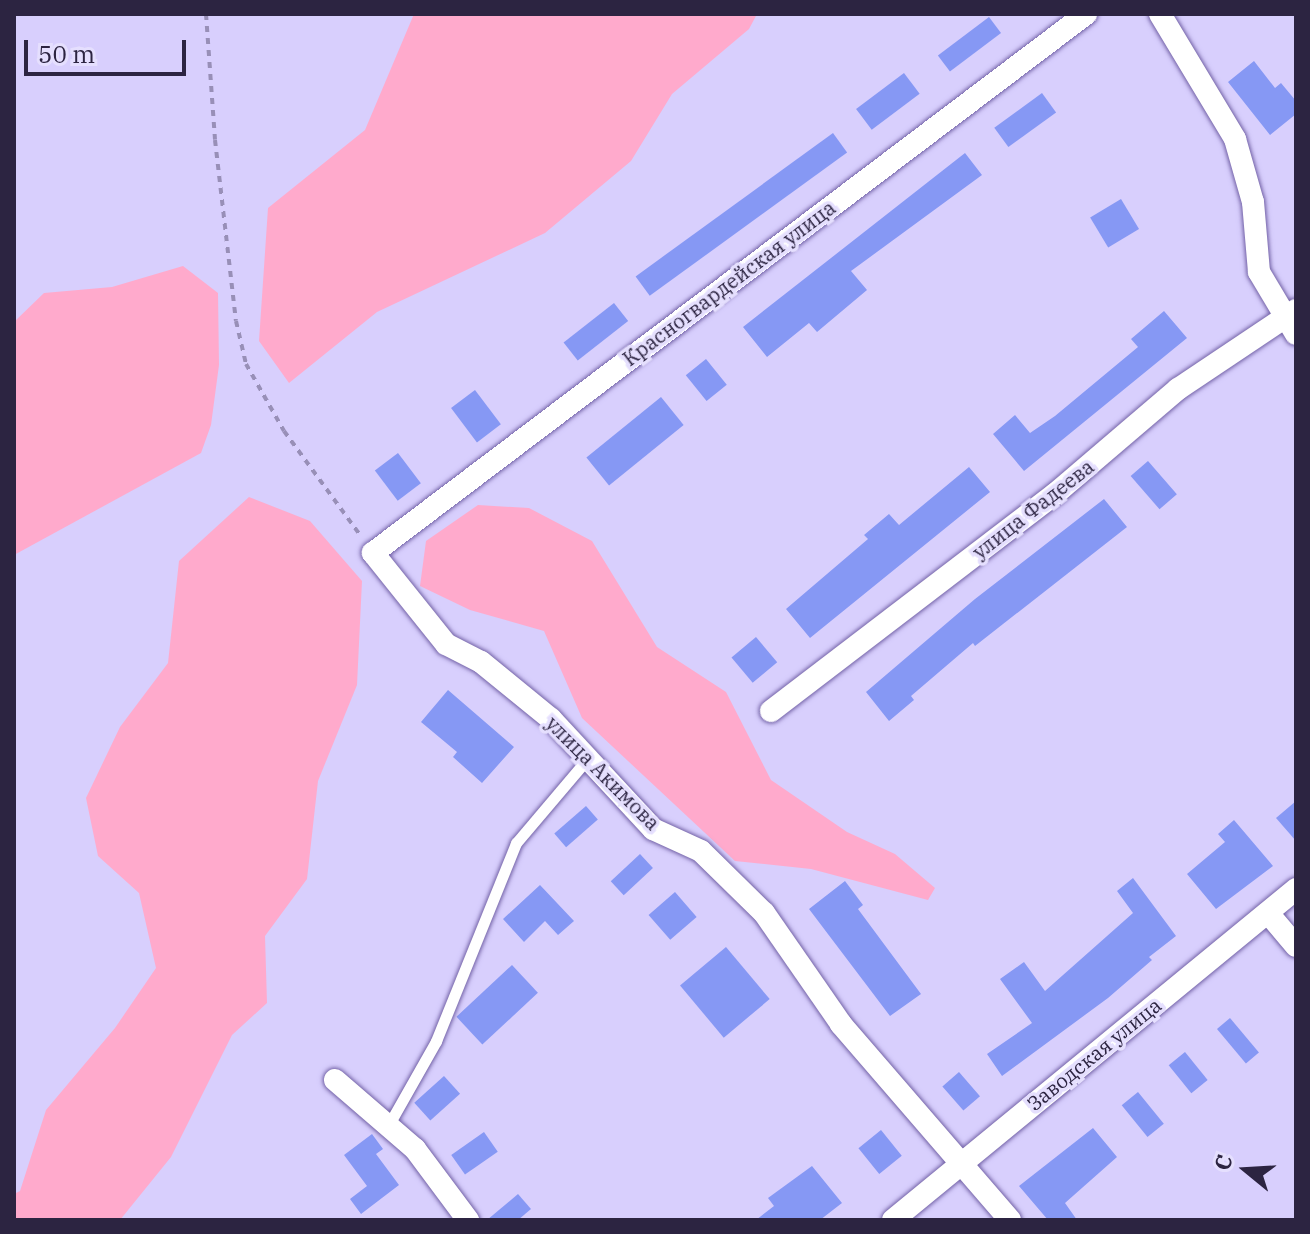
<!DOCTYPE html>
<html>
<head>
<meta charset="utf-8">
<style>
	body { margin:0 }
	#map { position:relative; width:1310px; height:1234px; overflow:hidden; background:#d8cffd; font-family:"IBM Plex Serif",serif }
	div>[style] { position:absolute }
	.green>* { inset:0; background:#fac }
	.building>* { inset:0; background:#8698f4; transform-origin:0 0 }
	.path>* { height:4px; margin-top:-2px; transform-origin:0; background:repeating-linear-gradient(90deg,#988fb7 0 6px,transparent 0 12px) }
	.roads { filter:drop-shadow(0 0 2px #7362a7) drop-shadow(0 0 2px #7362a7) }
	.service>* { height:11px; margin:-5.5px; padding:0 5.5px; transform-origin:5.5px; border-radius:5.5px; background:#fff }
	.minor>* { height:22px; margin:-11px; padding:0 11px; transform-origin:11px; border-radius:11px; background:#fff }
	span { translate:-50% -50%; white-space:nowrap; text-align:center; line-height:1.15; -webkit-text-stroke:7px #e5dffe; paint-order:stroke }
	.street-label { font-size:20px; color:#2c2441 }
	.frame { position:absolute; inset:0; border:16px solid #2c2441; pointer-events:none }
	.north { position:absolute; left:1206px; top:1130px; width:80px; height:80px; -webkit-text-stroke:6px #e5dffe; paint-order:stroke; rotate:288deg; font-size:22px; font-weight:700; line-height:32px; text-align:center; color:#2c2441 }
	.north::after { content:''; display:block; margin:auto; width:28px; height:36px; background:#2c2441; clip-path:polygon(50% 0,100% 100%,50% 72%,0 100%) }
	.scale { position:absolute; left:24px; top:40px; width:162px; height:36px; box-sizing:border-box; border:4px solid #2c2441; border-top:0; padding-left:10px; font-size:24px; line-height:28px; white-space:nowrap; color:#2c2441; -webkit-text-stroke:6px #e5dffe; paint-order:stroke }
</style>
</head>
<body>
<div id="map">
	<div class="green">
		<div style="clip-path:polygon(414px 14px,757px 14px,749px 29px,672px 94px,631px 161px,545px 233px,377px 312px,289px 383px,259px 341px,268px 208px,365px 130px)"></div>
		<div style="clip-path:polygon(183px 266px,218px 293px,219px 365px,211px 425px,201px 453px,14px 555px,14px 322px,44px 293px,112px 287px)"></div>
		<div style="clip-path:polygon(249px 497px,310px 521px,362px 581px,357px 685px,318px 781px,307px 879px,265px 936px,267px 1003px,232px 1035px,171px 1157px,120px 1220px,14px 1220px,14px 1194px,20px 1191px,46px 1110px,115px 1028px,156px 968px,139px 893px,98px 856px,86px 798px,120px 727px,168px 663px,179px 561px)"></div>
		<div style="clip-path:polygon(478px 505px,529px 508px,592px 541px,657px 647px,726px 692px,771px 780px,847px 832px,895px 854px,935px 888px,928px 900px,811px 869px,735px 861px,582px 718px,544px 631px,470px 610px,420px 586px,426px 541px)"></div>
	</div>
	<div class="building">
		<div style="left:989px;top:17px;width:20px;height:64px;rotate:53deg"></div>
		<div style="clip-path:polygon(1254px 61px,1275px 88px,1281px 83px,1296px 101px,1296px 114px,1270px 135px,1228px 82px)"></div>
		<div style="left:904px;top:73px;width:26px;height:60px;rotate:53deg"></div>
		<div style="left:1042px;top:93px;width:24px;height:59px;rotate:54deg"></div>
		<div style="left:833px;top:133px;width:24px;height:244px;rotate:54deg"></div>
		<div style="clip-path:polygon(965px 153px,982px 175px,851px 271px,867px 290px,817px 332px,809px 323px,767px 357px,743px 327px)"></div>
		<div style="left:1121px;top:199px;width:35px;height:36px;rotate:59deg"></div>
		<div style="left:614px;top:303px;width:23px;height:64px;rotate:52deg"></div>
		<div style="clip-path:polygon(1164px 311px,1187px 338px,1024px 471px,993px 434px,1015px 415px,1030px 433px,1055px 416px,1138px 347px,1131px 339px)"></div>
		<div style="left:706px;top:359px;width:33px;height:26px;rotate:51deg"></div>
		<div style="left:475px;top:390px;width:43px;height:30px;rotate:53deg"></div>
		<div style="left:661px;top:397px;width:36px;height:96px;rotate:51deg"></div>
		<div style="left:398px;top:453px;width:38px;height:29px;rotate:53deg"></div>
		<div style="left:1148px;top:461px;width:44px;height:23px;rotate:49deg"></div>
		<div style="clip-path:polygon(969px 467px,990px 492px,810px 638px,786px 609px,868px 539px,864px 535px,889px 514px,899px 525px)"></div>
		<div style="clip-path:polygon(1104px 499px,1127px 527px,975px 646px,973px 643px,911px 696px,914px 700px,889px 721px,866px 692px,975px 599px)"></div>
		<div style="left:756px;top:637px;width:33px;height:32px;rotate:50deg"></div>
		<div style="clip-path:polygon(448px 690px,514px 747px,482px 783px,453px 757px,457px 752px,421px 722px)"></div>
		<div style="clip-path:polygon(1296px 801px,1296px 841px,1276px 818px)"></div>
		<div style="left:586px;top:806px;width:18px;height:42px;rotate:49deg"></div>
		<div style="clip-path:polygon(1234px 820px,1273px 866px,1216px 909px,1187px 874px,1225px 842px,1218px 834px)"></div>
		<div style="left:640px;top:854px;width:19px;height:40px;rotate:47deg"></div>
		<div style="clip-path:polygon(1133px 878px,1176px 936px,1149px 957px,1152px 960px,1108px 998px,1002px 1076px,987px 1054px,1032px 1023px,1000px 979px,1024px 962px,1045px 991px,1133px 913px,1117px 891px)"></div>
		<div style="clip-path:polygon(845px 881px,863px 905px,858px 909px,921px 994px,890px 1016px,809px 909px)"></div>
		<div style="clip-path:polygon(540px 885px,574px 921px,558px 935px,545px 921px,524px 942px,503px 919px)"></div>
		<div style="left:675px;top:892px;width:33px;height:35px;rotate:49deg"></div>
		<div style="left:726px;top:947px;width:68px;height:60px;rotate:50deg"></div>
		<div style="left:512px;top:965px;width:38px;height:76px;rotate:47deg"></div>
		<div style="left:1230px;top:1018px;width:45px;height:17px;rotate:50deg"></div>
		<div style="left:1185px;top:1052px;width:36px;height:21px;rotate:51deg"></div>
		<div style="left:959px;top:1072px;width:32px;height:22px;rotate:49deg"></div>
		<div style="left:444px;top:1076px;width:24px;height:40px;rotate:48deg"></div>
		<div style="left:1138px;top:1092px;width:41px;height:21px;rotate:51deg"></div>
		<div style="clip-path:polygon(1093px 1128px,1117px 1157px,1065px 1203px,1077px 1220px,1048px 1220px,1019px 1186px)"></div>
		<div style="left:881px;top:1130px;width:33px;height:29px;rotate:51deg"></div>
		<div style="left:484px;top:1132px;width:24px;height:40px;rotate:55deg"></div>
		<div style="clip-path:polygon(372px 1134px,383px 1149px,376px 1154px,399px 1185px,361px 1214px,350px 1199px,367px 1186px,344px 1155px)"></div>
		<div style="clip-path:polygon(812px 1166px,842px 1203px,820px 1220px,756px 1220px,774px 1206px,768px 1198px)"></div>
		<div style="clip-path:polygon(518px 1194px,531px 1209px,518px 1220px,487px 1220px)"></div>
	</div>
	<div class="path">
		<div style="left:206px;top:14px;width:126px;rotate:85.9deg"></div>
		<div style="left:215px;top:140px;width:182px;rotate:83.4deg"></div>
		<div style="left:236px;top:321px;width:44px;rotate:76.9deg"></div>
		<div style="left:246px;top:364px;width:77px;rotate:60.4deg"></div>
		<div style="left:284px;top:431px;width:129px;rotate:53.8deg"></div>
	</div>
	<div class="roads">
		<div class="service">
			<div style="left:388px;top:1126px;width:98px;rotate:-60.5deg"></div>
			<div style="left:436px;top:1041px;width:214px;rotate:-68deg"></div>
			<div style="left:516px;top:843px;width:111px;rotate:-49.7deg"></div>
		</div>
		<div class="minor">
			<div style="left:1160px;top:14px;width:146px;rotate:59deg"></div>
			<div style="left:1235px;top:139px;width:66px;rotate:74.1deg"></div>
			<div style="left:1253px;top:202px;width:70px;rotate:85.1deg"></div>
			<div style="left:1259px;top:272px;width:72px;rotate:59.2deg"></div>
			<div style="left:771px;top:711px;width:357px;rotate:-37.4deg"></div>
			<div style="left:1055px;top:494px;width:162px;rotate:-40.5deg"></div>
			<div style="left:1178px;top:389px;width:142px;rotate:-33.8deg"></div>
			<div style="left:1268px;top:913px;width:43px;rotate:49.7deg"></div>
			<div style="left:335px;top:1080px;width:106px;rotate:40.8deg"></div>
			<div style="left:415px;top:1149px;width:89px;rotate:53.3deg"></div>
			<div style="left:893px;top:1220px;width:522px;rotate:-39.4deg"></div>
			<div style="left:1010px;top:1220px;width:259px;rotate:-130.8deg"></div>
			<div style="left:841px;top:1024px;width:135px;rotate:-124.7deg"></div>
			<div style="left:764px;top:913px;width:88px;rotate:-135.5deg"></div>
			<div style="left:701px;top:851px;width:53px;rotate:-155.4deg"></div>
			<div style="left:653px;top:829px;width:150px;rotate:-132.8deg"></div>
			<div style="left:551px;top:719px;width:90px;rotate:-140.8deg"></div>
			<div style="left:481px;top:662px;width:39px;rotate:-153deg"></div>
			<div style="left:446px;top:644px;width:117px;rotate:-128.7deg"></div>
			<div style="left:373px;top:553px;width:894px;rotate:-37.09deg"></div>
		</div>
	</div>
	<div class="street-label">
		<span style="left:729px;top:283px;rotate:-37deg">Красногвардейская улица</span>
		<span style="left:1033px;top:509px;rotate:-38deg">улица Фадеева</span>
		<span style="left:603px;top:773px;rotate:45deg">улица Акимова</span>
		<span style="left:1094px;top:1054px;rotate:-39deg">Заводская улица</span>
	</div>
	<div class="frame"></div>
	<div class="north">С</div>
	<div class="scale">50 m</div>
</div>
</body>
</html>
